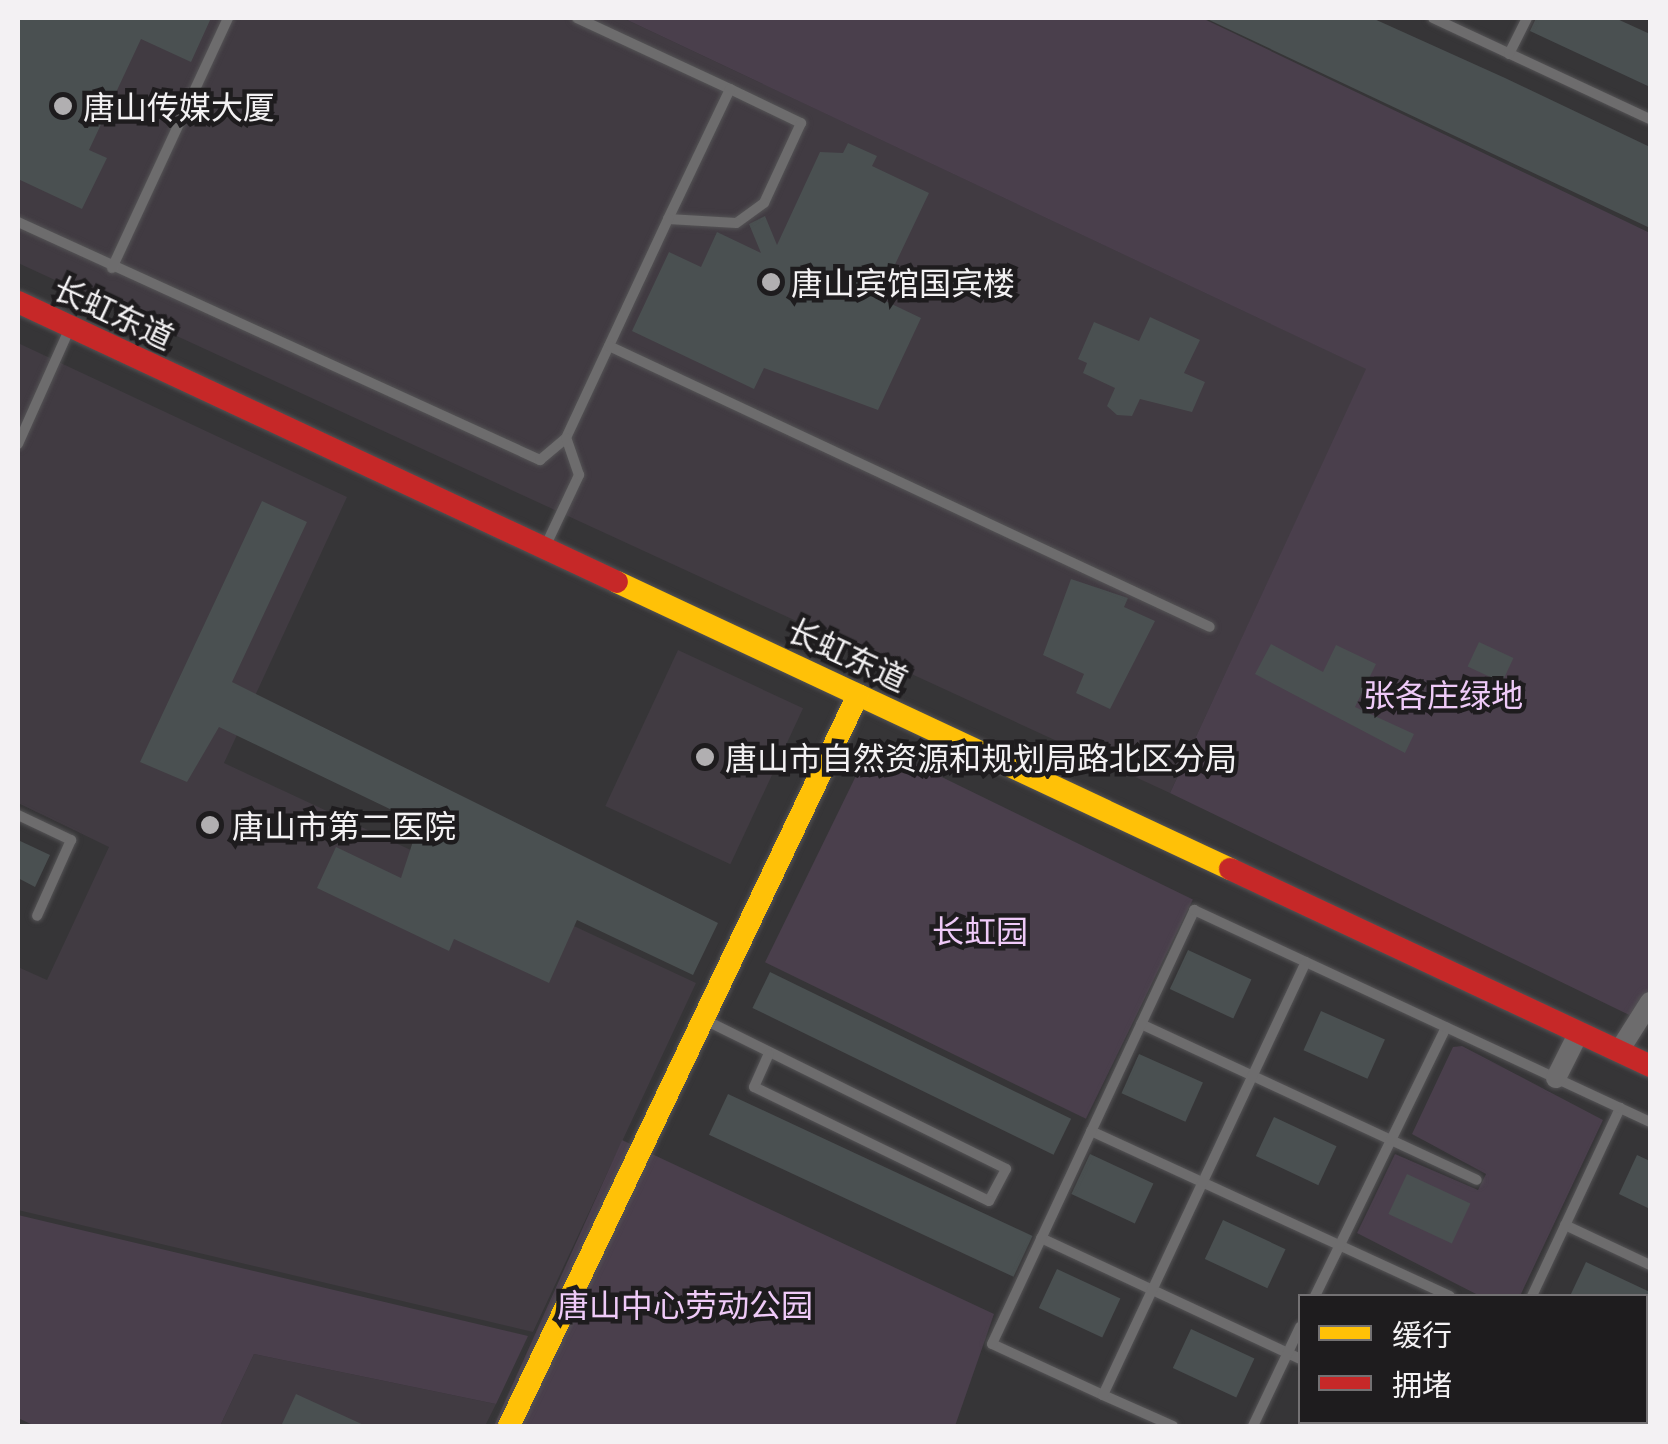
<!DOCTYPE html>
<html>
<head>
<meta charset="utf-8">
<style>
	body { margin:0 }
	#map { position:relative; width:1668px; height:1444px; overflow:hidden; background:#363537; font-family:Barlow,"Noto Sans SC",sans-serif }
	div>[style] { position:absolute }
	.built>* { inset:0; background:#413b42; transform-origin:0 0 }
	.green>* { inset:0; background:#4a3f4c; transform-origin:0 0 }
	.building>* { inset:0; background:#4a5051; transform-origin:0 0 }
	.roads { filter:drop-shadow(0 0 2px #545355) drop-shadow(0 0 2px #545355) }
	.lane>* { height:10px; margin:-5px; padding:0 5px; transform-origin:5px; border-radius:5px; background:#6d6c6d }
	.street>* { height:20px; margin:-10px; padding:0 10px; transform-origin:10px; border-radius:10px; background:#6d6c6d }
	.slow>* { height:22px; margin:-11px; padding:0 11px; transform-origin:11px; border-radius:11px; background:#ffc107 }
	.jam>* { height:22px; margin:-11px; padding:0 11px; transform-origin:11px; border-radius:11px; background:#c62828 }
	.dots>* { width:28px; height:28px; translate:-50% -50%; box-sizing:border-box; border:5px solid #1e1c1e; border-radius:50% }
	span { translate:-50% -50%; white-space:nowrap; text-align:center; line-height:1.15; -webkit-text-stroke:9px #1e1c1e; paint-order:stroke }
	.poi-label { font-size:32px; color:#f3f1f3 }
	.left { translate:0 -50%; text-align:left }
	.street-label { font-size:32px; color:#f3f1f3 }
	.park-label { font-size:32px; color:#efcaf8 }
	.frame { position:absolute; inset:0; border:20px solid #f3f1f3; pointer-events:none }
	.legend { position:absolute; left:1298px; top:1294px; width:350px; height:130px; box-sizing:border-box; background:#1e1c1e; border:2px solid #737173; margin:0; padding:12px 18px; list-style:none; font-size:30px; color:#f3f1f3 }
	.legend li { display:flex; align-items:center; gap:20px; height:50px }
	.legend b { width:50px; border:2px solid #737173 }
</style>
</head>
<body>
<div id="map">
	<div class="built">
		<div style="clip-path:polygon(18px 18px,623px 18px,1367px 369px,1170px 793px,18px 263px)"></div>
		<div style="clip-path:polygon(18px 343px,347px 497px,224px 763px,696px 983px,533px 1332px,18px 1210px,18px 967px,47px 980px,109px 847px,18px 803px)"></div>
		<div style="left:678px;top:650px;width:138px;height:172px;rotate:25deg"></div>
		<div style="clip-path:polygon(254px 1354px,496px 1404px,485px 1426px,220px 1426px)"></div>
	</div>
	<div class="green">
		<div style="clip-path:polygon(623px 18px,1202px 18px,1650px 233px,1650px 1025px,1170px 793px,1366px 369px)"></div>
		<div style="left:872px;top:743px;width:357px;height:244px;rotate:26deg"></div>
		<div style="clip-path:polygon(1462px 1046px,1603px 1120px,1520px 1296px,1480px 1296px,1357px 1233px,1395px 1154px,1478px 1190px,1486px 1174px,1412px 1134px,1453px 1047px)"></div>
		<div style="clip-path:polygon(622px 1140px,994px 1314px,955px 1426px,494px 1426px)"></div>
		<div style="clip-path:polygon(18px 1215px,528px 1336px,496px 1404px,254px 1354px,220px 1426px,35px 1426px,18px 1418px)"></div>
	</div>
	<div class="building">
		<div style="clip-path:polygon(18px 18px,211px 18px,191px 62px,141px 39px,89px 150px,107px 158px,82px 209px,18px 179px)"></div>
		<div style="clip-path:polygon(1205px 18px,1372px 18px,1505px 78px,1650px 147px,1650px 228px)"></div>
		<div style="clip-path:polygon(1536px 18px,1615px 18px,1650px 34px,1650px 87px,1530px 31px)"></div>
		<div style="clip-path:polygon(848px 143px,877px 156px,872px 166px,929px 193px,879px 298px,921px 318px,878px 410px,764px 368px,754px 389px,632px 331px,669px 252px,701px 267px,717px 232px,761px 253px,749px 224px,765px 216px,777px 245px,820px 152px,843px 153px)"></div>
		<div style="clip-path:polygon(1150px 317px,1200px 340px,1184px 373px,1205px 382px,1192px 412px,1140px 399px,1132px 416px,1117px 415px,1107px 406px,1115px 388px,1083px 373px,1087px 363px,1078px 359px,1094px 322px,1139px 341px)"></div>
		<div style="clip-path:polygon(262px 501px,307px 522px,232px 682px,718px 923px,693px 975px,577px 920px,549px 983px,454px 939px,449px 951px,317px 888px,336px 847px,401px 878px,419px 823px,219px 727px,187px 782px,140px 762px)"></div>
		<div style="clip-path:polygon(1071px 579px,1128px 598px,1124px 607px,1155px 621px,1110px 709px,1076px 693px,1084px 674px,1043px 655px)"></div>
		<div style="left:1479px;top:642px;width:38px;height:27px;rotate:25deg"></div>
		<div style="clip-path:polygon(1271px 644px,1323px 672px,1336px 645px,1376px 664px,1355px 707px,1414px 734px,1405px 753px,1255px 674px)"></div>
		<div style="clip-path:polygon(18px 840px,50px 855px,35px 887px,18px 878px)"></div>
		<div style="left:1188px;top:950px;width:70px;height:43px;rotate:25deg"></div>
		<div style="left:770px;top:972px;width:335px;height:40px;rotate:26deg"></div>
		<div style="left:1321px;top:1011px;width:70px;height:43px;rotate:24deg"></div>
		<div style="left:1139px;top:1054px;width:70px;height:43px;rotate:24deg"></div>
		<div style="left:728px;top:1094px;width:336px;height:45px;rotate:25deg"></div>
		<div style="left:1274px;top:1117px;width:69px;height:43px;rotate:25deg"></div>
		<div style="left:1090px;top:1154px;width:70px;height:44px;rotate:25deg"></div>
		<div style="clip-path:polygon(1637px 1155px,1650px 1161px,1650px 1209px,1619px 1194px)"></div>
		<div style="left:1407px;top:1174px;width:70px;height:44px;rotate:25deg"></div>
		<div style="left:1223px;top:1220px;width:69px;height:43px;rotate:25deg"></div>
		<div style="clip-path:polygon(1586px 1262px,1650px 1292px,1650px 1296px,1570px 1296px)"></div>
		<div style="left:1057px;top:1269px;width:70px;height:43px;rotate:25deg"></div>
		<div style="left:1191px;top:1329px;width:70px;height:43px;rotate:25deg"></div>
		<div style="clip-path:polygon(296px 1394px,366px 1426px,281px 1426px)"></div>
	</div>
	<div class="roads">
		<div class="lane">
			<div style="left:577px;top:18px;width:169px;rotate:24.9deg"></div>
			<div style="left:730px;top:89px;width:79px;rotate:25.6deg"></div>
			<div style="left:801px;top:123px;width:88px;rotate:114.8deg"></div>
			<div style="left:764px;top:203px;width:34px;rotate:144deg"></div>
			<div style="left:736px;top:223px;width:68px;rotate:-176.6deg"></div>
			<div style="left:668px;top:219px;width:144px;rotate:-64.5deg"></div>
			<div style="left:1433px;top:18px;width:239px;rotate:25deg"></div>
			<div style="left:1509px;top:54px;width:40px;rotate:-63.4deg"></div>
			<div style="left:18px;top:222px;width:574px;rotate:24.51deg"></div>
			<div style="left:540px;top:460px;width:34px;rotate:-40deg"></div>
			<div style="left:566px;top:438px;width:242px;rotate:-65deg"></div>
			<div style="left:112px;top:268px;width:276px;rotate:-65.1deg"></div>
			<div style="left:609px;top:346px;width:663px;rotate:25.06deg"></div>
			<div style="left:18px;top:444px;width:127px;rotate:-65.9deg"></div>
			<div style="left:545px;top:547px;width:80px;rotate:-64.7deg"></div>
			<div style="left:579px;top:475px;width:39px;rotate:-109deg"></div>
			<div style="left:18px;top:815px;width:59px;rotate:25.3deg"></div>
			<div style="left:71px;top:840px;width:83px;rotate:114.1deg"></div>
			<div style="left:705px;top:1020px;width:336px;rotate:26.3deg"></div>
			<div style="left:1006px;top:1169px;width:36px;rotate:118deg"></div>
			<div style="left:989px;top:1201px;width:261px;rotate:-154.1deg"></div>
			<div style="left:754px;top:1087px;width:36px;rotate:-66deg"></div>
			<div style="left:1141px;top:1024px;width:370px;rotate:24.9deg"></div>
			<div style="left:1091px;top:1131px;width:395px;rotate:24.7deg"></div>
			<div style="left:1565px;top:1225px;width:94px;rotate:25.2deg"></div>
			<div style="left:1041px;top:1238px;width:286px;rotate:25deg"></div>
			<div style="left:1315px;top:1296px;width:299px;rotate:-64deg"></div>
			<div style="left:1532px;top:1296px;width:208px;rotate:-64.9deg"></div>
			<div style="left:1103px;top:1395px;width:122px;rotate:-155.3deg"></div>
			<div style="left:992px;top:1344px;width:479px;rotate:-65deg"></div>
			<div style="left:1194px;top:910px;width:503px;rotate:24.93deg"></div>
			<div style="left:1646px;top:1406px;width:12px;rotate:-70deg"></div>
			<div style="left:1435px;top:1422px;width:11px;rotate:22deg"></div>
			<div style="left:1173px;top:1426px;width:77px;rotate:-156.1deg"></div>
			<div style="left:1103px;top:1395px;width:478px;rotate:-64.9deg"></div>
			<div style="left:1253px;top:1426px;width:110px;rotate:-64.6deg"></div>
			<div style="left:1471px;top:1426px;width:4px;rotate:-63deg"></div>
			<div style="left:1636px;top:1426px;width:4px;rotate:-63deg"></div>
		</div>
		<div class="street">
			<div style="left:1619px;top:1051px;width:58px;rotate:-57.7deg"></div>
			<div style="left:1556px;top:1078px;width:51px;rotate:-63.4deg"></div>
		</div>
		<div class="slow">
			<div style="left:617px;top:582px;width:677px;rotate:25.09deg"></div>
			<div style="left:509px;top:1426px;width:810px;rotate:-64.48deg"></div>
		</div>
		<div class="jam">
			<div style="left:18px;top:302px;width:661px;rotate:25.05deg"></div>
			<div style="left:1230px;top:869px;width:464px;rotate:25.1deg"></div>
		</div>
	</div>
	<div class="dots">
		<div style="left:63px;top:106px;background:#b1afb1"></div>
		<div style="left:771px;top:282px;background:#b1afb1"></div>
		<div style="left:705px;top:757px;background:#b1afb1"></div>
		<div style="left:210px;top:825px;background:#b1afb1"></div>
	</div>
	<div class="poi-label">
		<span class="left" style="left:83px;top:106px">唐山传媒大厦</span>
		<span class="left" style="left:791px;top:282px">唐山宾馆国宾楼</span>
		<span class="left" style="left:725px;top:757px">唐山市自然资源和规划局路北区分局</span>
		<span class="left" style="left:232px;top:825px">唐山市第二医院</span>
	</div>
	<div class="street-label">
		<span style="left:114px;top:312px;rotate:25deg">长虹东道</span>
		<span style="left:848px;top:654px;rotate:25deg">长虹东道</span>
	</div>
	<div class="park-label">
		<span style="left:1443px;top:694px">张各庄绿地</span>
		<span style="left:980px;top:930px">长虹园</span>
		<span style="left:685px;top:1304px">唐山中心劳动公园</span>
	</div>
	<div class="frame"></div>
	<ul class="legend">
	<li><b style="height:12px;background:#ffc107"></b>缓行</li>
	<li><b style="height:12px;background:#c62828"></b>拥堵</li>
	</ul>
</div>
</body>
</html>
